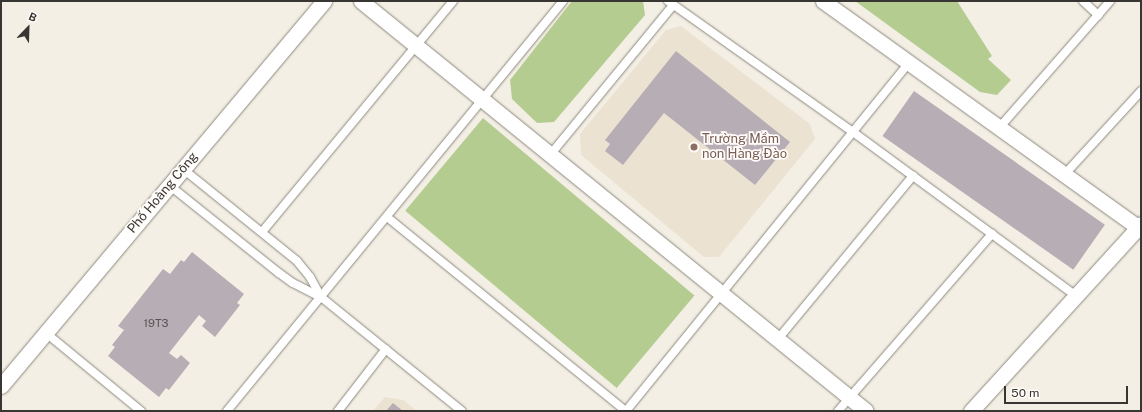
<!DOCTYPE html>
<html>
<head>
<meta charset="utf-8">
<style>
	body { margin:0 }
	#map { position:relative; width:1142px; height:412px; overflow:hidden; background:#f4efe5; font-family:"Public Sans",sans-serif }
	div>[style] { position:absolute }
	.built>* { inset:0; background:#ebe2d2 }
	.green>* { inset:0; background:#b5cc91; transform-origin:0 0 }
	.building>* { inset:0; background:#b7adb4; transform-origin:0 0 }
	.roads { filter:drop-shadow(0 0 1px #8d887f) drop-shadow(0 0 1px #8d887f) }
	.service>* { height:8px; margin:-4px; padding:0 4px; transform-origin:4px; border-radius:4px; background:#fff }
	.minor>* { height:15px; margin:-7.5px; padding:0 7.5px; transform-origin:7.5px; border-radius:7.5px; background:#fff }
	.dots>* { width:11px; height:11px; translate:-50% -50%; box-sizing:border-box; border:2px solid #fffcf9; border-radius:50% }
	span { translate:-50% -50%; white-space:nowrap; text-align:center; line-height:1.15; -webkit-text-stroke:3.5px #fffcf9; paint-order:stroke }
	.number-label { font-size:11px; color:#585452 }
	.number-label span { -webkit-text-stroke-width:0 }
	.education-label { font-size:13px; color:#785e54 }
	.left { translate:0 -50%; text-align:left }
	.street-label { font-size:13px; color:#383632 }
	.frame { position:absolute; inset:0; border:2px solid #383632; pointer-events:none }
	.north { position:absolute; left:8px; top:8px; width:40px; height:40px; -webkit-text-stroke:3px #fffcf9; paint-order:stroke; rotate:23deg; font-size:11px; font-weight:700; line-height:16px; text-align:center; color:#383632 }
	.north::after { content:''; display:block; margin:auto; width:14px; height:18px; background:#383632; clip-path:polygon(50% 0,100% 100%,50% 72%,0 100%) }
	.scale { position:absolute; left:1004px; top:386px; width:124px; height:18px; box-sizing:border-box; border:2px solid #383632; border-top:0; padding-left:5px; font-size:12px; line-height:14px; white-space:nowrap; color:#383632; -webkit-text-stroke:3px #fffcf9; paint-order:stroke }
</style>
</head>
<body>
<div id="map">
	<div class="built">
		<div style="clip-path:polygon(681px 26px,810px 124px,815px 139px,719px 257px,704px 257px,581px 155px,580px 134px,666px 30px)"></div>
		<div style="clip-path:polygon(385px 397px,403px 400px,417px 411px,373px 411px)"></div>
	</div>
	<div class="green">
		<div style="clip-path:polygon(572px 1px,643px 1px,645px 15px,554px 122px,537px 123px,512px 99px,510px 80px)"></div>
		<div style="clip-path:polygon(855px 1px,957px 1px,992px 56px,988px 59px,1011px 80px,997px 95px,980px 92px)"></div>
		<div style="left:483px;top:118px;width:276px;height:121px;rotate:40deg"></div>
	</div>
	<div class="building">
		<div style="clip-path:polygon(676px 51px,790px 142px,755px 185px,664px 113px,623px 165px,605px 151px,610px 144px,605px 140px)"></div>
		<div style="left:914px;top:91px;width:233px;height:55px;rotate:35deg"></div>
		<div style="clip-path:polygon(192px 252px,244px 294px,237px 303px,240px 305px,215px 337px,202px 326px,206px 321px,199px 315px,169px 353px,177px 359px,181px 355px,190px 363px,169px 390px,166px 388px,159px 397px,108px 356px,115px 347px,112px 345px,124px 330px,118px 326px,163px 269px,170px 274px,181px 260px,184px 262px)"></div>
		<div style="clip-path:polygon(393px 403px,403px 411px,386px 411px)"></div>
	</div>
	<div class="roads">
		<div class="service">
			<div style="left:668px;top:1px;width:227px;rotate:35.3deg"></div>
			<div style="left:853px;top:132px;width:277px;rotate:36.3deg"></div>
			<div style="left:1083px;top:1px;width:21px;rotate:43deg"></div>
			<div style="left:999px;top:128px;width:169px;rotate:-48.8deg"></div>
			<div style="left:550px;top:155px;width:194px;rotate:-50.6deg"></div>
			<div style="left:183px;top:169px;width:146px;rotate:38.9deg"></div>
			<div style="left:297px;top:261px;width:21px;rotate:51deg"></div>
			<div style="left:310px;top:277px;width:23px;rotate:61deg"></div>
			<div style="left:1065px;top:174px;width:113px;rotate:-47.5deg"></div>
			<div style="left:169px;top:185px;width:141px;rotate:38.7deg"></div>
			<div style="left:279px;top:273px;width:17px;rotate:36deg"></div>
			<div style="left:293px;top:283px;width:31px;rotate:27deg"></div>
			<div style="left:321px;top:297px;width:181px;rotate:39deg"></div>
			<div style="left:387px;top:217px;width:308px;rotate:39.1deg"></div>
			<div style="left:262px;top:232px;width:300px;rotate:-50.4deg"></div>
			<div style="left:46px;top:333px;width:123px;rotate:39.4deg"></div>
			<div style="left:778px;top:339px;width:212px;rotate:-50.4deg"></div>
			<div style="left:227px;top:411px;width:530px;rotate:-50.66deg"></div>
			<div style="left:338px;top:411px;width:78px;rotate:-52.3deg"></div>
			<div style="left:626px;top:411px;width:449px;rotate:-50.9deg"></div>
			<div style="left:838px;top:411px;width:235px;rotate:-49deg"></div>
		</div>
		<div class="minor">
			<div style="left:361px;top:1px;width:650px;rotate:39.07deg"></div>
			<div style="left:823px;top:1px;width:388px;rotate:35.7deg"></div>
			<div style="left:1px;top:386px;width:503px;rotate:-50deg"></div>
			<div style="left:971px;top:411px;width:253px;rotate:-47.7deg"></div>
		</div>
	</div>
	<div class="dots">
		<div style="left:694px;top:147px;background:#8d6e63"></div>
	</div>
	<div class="number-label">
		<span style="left:156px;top:323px">19T3</span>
	</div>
	<div class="education-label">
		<span class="left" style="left:702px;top:147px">Trường Mầm<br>non Hàng Đào</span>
	</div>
	<div class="street-label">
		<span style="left:163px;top:193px;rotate:-50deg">Phố Hoàng Công</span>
	</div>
	<div class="frame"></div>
	<div class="north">B</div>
	<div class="scale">50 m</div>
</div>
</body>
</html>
